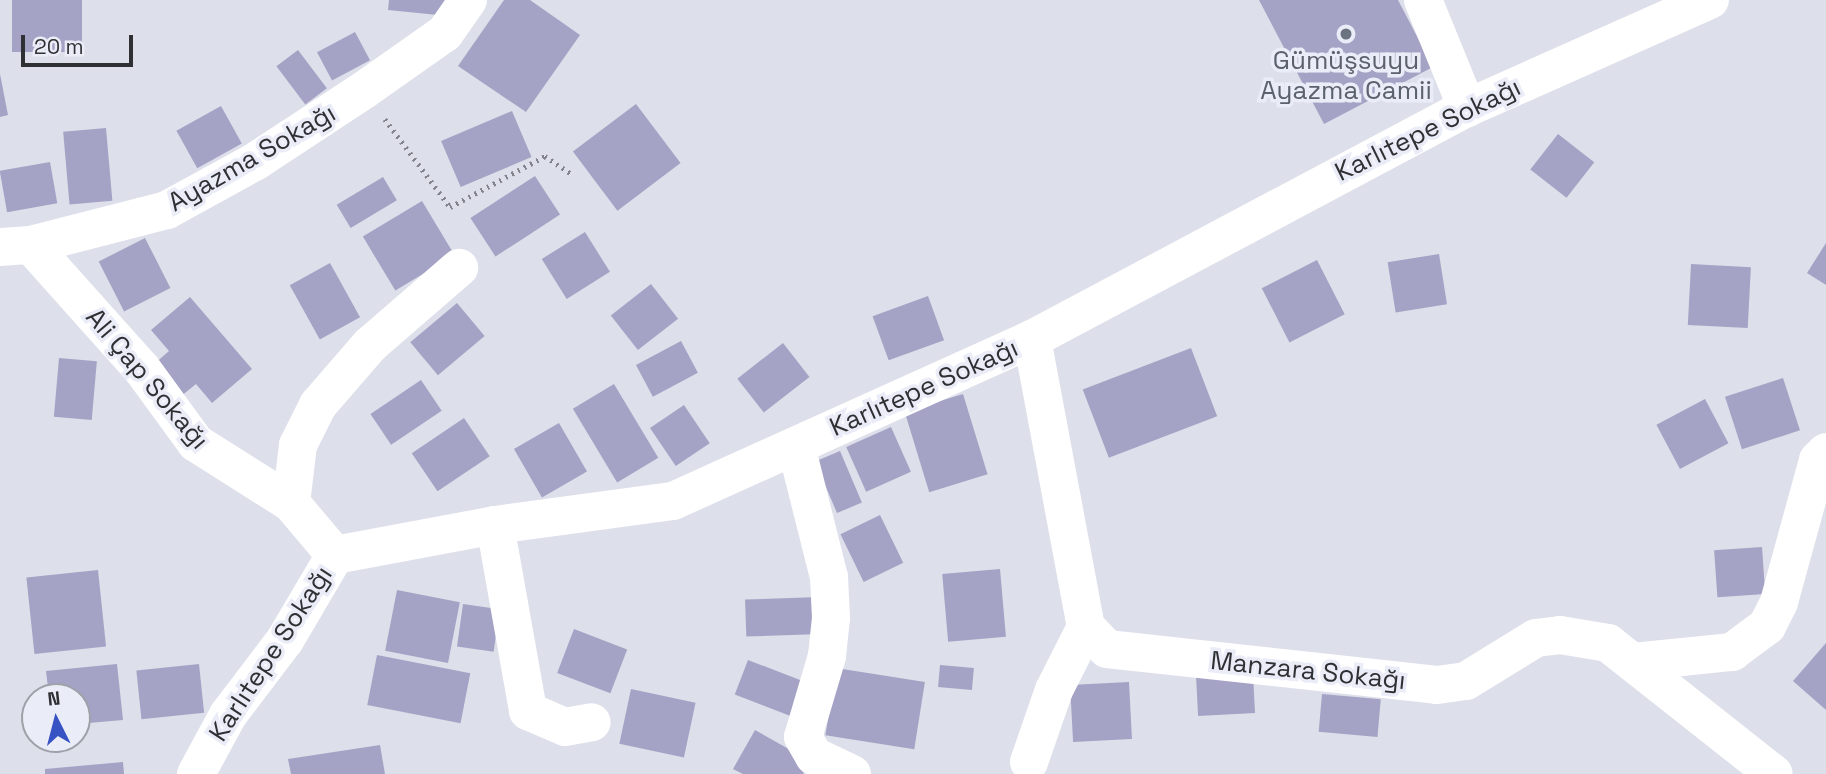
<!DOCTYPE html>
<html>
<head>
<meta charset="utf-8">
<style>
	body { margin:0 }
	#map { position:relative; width:1826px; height:774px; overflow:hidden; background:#dddfea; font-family:"Space Grotesk",sans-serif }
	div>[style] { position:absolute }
	.building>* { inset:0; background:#a5a3c5; transform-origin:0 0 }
	.path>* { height:4.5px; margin-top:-2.25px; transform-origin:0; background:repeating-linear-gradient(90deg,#82838b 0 2px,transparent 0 7px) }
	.minor>* { height:38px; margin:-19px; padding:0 19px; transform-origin:19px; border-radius:19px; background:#fff }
	.dots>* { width:19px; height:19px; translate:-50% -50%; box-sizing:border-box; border:4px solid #eaecf7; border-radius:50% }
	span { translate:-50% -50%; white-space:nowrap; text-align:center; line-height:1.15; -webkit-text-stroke:7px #eaecf7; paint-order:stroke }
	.worship-label { font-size:26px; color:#5b616d }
	.street-label { font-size:26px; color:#2f3034 }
	.north { position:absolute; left:21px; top:683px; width:70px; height:70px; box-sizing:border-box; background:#eaecf7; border:2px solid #9fa1a9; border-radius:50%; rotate:354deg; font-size:19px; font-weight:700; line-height:28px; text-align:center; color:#2f3034 }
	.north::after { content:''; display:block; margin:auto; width:24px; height:32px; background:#3652c3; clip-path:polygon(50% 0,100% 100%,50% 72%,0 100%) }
	.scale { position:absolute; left:21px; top:35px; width:112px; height:32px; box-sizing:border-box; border:4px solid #2f3034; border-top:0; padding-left:9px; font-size:21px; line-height:24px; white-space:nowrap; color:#2f3034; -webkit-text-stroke:5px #eaecf7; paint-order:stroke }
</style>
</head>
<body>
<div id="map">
	<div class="building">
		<div style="left:12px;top:0;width:70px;height:52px"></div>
		<div style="clip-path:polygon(389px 0,450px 0,448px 16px,388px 10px)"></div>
		<div style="clip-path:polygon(504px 0,530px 0,580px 35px,526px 112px,458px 66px)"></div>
		<div style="clip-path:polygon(1259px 0,1398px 0,1433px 67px,1324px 124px)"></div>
		<div style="left:355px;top:32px;width:32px;height:43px;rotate:62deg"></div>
		<div style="left:298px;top:50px;width:48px;height:27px;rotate:53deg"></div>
		<div style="clip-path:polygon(0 74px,8px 115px,0 117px)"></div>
		<div style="left:636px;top:104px;width:74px;height:79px;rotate:53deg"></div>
		<div style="left:221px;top:106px;width:43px;height:51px;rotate:61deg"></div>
		<div style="left:512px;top:111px;width:50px;height:77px;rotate:67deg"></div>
		<div style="left:106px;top:128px;width:73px;height:43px;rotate:85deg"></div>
		<div style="left:1558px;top:134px;width:46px;height:45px;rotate:38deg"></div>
		<div style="left:50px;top:162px;width:42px;height:51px;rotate:80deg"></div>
		<div style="left:535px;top:176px;width:46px;height:77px;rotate:57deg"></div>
		<div style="left:383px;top:177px;width:27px;height:54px;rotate:59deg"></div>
		<div style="left:422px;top:201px;width:63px;height:69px;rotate:59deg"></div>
		<div style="left:585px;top:232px;width:47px;height:51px;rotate:58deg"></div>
		<div style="left:145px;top:238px;width:56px;height:52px;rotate:63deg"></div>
		<div style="clip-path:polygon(1826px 243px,1826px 285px,1807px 273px)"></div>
		<div style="left:1439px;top:254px;width:51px;height:52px;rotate:81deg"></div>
		<div style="left:1317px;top:260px;width:61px;height:62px;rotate:63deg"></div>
		<div style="left:330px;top:263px;width:62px;height:46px;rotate:61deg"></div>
		<div style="left:1691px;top:264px;width:60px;height:61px;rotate:3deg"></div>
		<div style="left:651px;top:284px;width:44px;height:51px;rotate:52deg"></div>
		<div style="left:928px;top:296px;width:47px;height:59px;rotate:70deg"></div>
		<div style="clip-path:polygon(190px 297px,252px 369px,212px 403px,196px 384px,180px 397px,153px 365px,169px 351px,151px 330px)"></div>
		<div style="left:457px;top:303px;width:43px;height:61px;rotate:50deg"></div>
		<div style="left:681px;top:341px;width:36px;height:51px;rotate:62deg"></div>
		<div style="left:783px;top:343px;width:43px;height:58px;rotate:52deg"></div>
		<div style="left:1191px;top:348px;width:73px;height:116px;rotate:69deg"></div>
		<div style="left:59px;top:358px;width:38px;height:59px;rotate:5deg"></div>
		<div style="left:1783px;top:378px;width:55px;height:61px;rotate:72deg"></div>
		<div style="left:421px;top:380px;width:37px;height:61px;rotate:56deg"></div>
		<div style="left:614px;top:384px;width:86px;height:48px;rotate:59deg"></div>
		<div style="left:963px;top:394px;width:84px;height:61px;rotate:73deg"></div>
		<div style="left:1705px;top:399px;width:50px;height:55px;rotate:62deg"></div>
		<div style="left:684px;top:405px;width:46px;height:41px;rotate:56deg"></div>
		<div style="left:464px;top:418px;width:46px;height:63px;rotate:56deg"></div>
		<div style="left:559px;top:423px;width:56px;height:52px;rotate:60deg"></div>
		<div style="left:891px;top:427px;width:49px;height:49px;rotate:66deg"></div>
		<div style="left:840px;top:451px;width:56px;height:27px;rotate:67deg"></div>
		<div style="left:880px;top:515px;width:53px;height:44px;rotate:64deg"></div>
		<div style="left:1762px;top:547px;width:47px;height:48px;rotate:86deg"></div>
		<div style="left:1000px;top:569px;width:68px;height:58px;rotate:85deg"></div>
		<div style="left:98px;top:570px;width:77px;height:72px;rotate:84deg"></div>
		<div style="left:397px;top:590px;width:64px;height:62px;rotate:11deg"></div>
		<div style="left:819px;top:597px;width:37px;height:74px;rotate:88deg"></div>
		<div style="left:463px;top:604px;width:37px;height:43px;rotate:8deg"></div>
		<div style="left:574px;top:629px;width:57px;height:47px;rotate:21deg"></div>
		<div style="clip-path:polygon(1826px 643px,1826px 710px,1793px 681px)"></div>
		<div style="left:377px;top:655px;width:95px;height:51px;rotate:11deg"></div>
		<div style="left:748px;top:660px;width:66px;height:37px;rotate:21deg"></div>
		<div style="clip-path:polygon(117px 664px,123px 720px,77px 724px,77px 697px,49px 697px,46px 671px)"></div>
		<div style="left:199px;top:664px;width:49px;height:63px;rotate:84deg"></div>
		<div style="left:940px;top:665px;width:34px;height:22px;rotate:5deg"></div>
		<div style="left:836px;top:668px;width:90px;height:68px;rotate:9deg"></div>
		<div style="left:1253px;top:674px;width:39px;height:57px;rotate:87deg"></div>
		<div style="left:1129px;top:682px;width:57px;height:59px;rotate:87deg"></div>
		<div style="left:631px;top:689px;width:66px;height:56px;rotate:12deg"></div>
		<div style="left:1322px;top:694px;width:59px;height:38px;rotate:5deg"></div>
		<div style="clip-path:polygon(755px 730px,810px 761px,803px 774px,743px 774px,733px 769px)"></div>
		<div style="clip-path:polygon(380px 745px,385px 774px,291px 774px,288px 759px)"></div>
		<div style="clip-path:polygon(123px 762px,124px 774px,45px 774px,45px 769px)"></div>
	</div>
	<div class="path">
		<div style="left:385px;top:119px;width:109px;rotate:53.5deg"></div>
		<div style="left:450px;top:207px;width:108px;rotate:-28.2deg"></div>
		<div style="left:545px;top:156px;width:34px;rotate:34deg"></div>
	</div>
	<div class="minor">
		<div style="left:1423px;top:0;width:117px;rotate:67.8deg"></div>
		<div style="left:31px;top:245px;width:166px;rotate:48.2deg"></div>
		<div style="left:142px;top:369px;width:92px;rotate:53.9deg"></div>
		<div style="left:196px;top:443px;width:112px;rotate:32.3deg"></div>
		<div style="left:291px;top:503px;width:68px;rotate:49.8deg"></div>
		<div style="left:0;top:247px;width:31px;rotate:-4deg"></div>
		<div style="left:31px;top:245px;width:140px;rotate:-14.4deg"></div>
		<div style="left:167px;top:210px;width:102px;rotate:-28.8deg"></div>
		<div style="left:256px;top:161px;width:129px;rotate:-33.3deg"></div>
		<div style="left:364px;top:90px;width:99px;rotate:-35.1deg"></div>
		<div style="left:445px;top:33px;width:40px;rotate:-55.1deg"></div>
		<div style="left:1032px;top:339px;width:293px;rotate:79.4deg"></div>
		<div style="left:1086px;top:627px;width:30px;rotate:46deg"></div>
		<div style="left:1107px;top:649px;width:332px;rotate:6.2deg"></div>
		<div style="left:1437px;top:685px;width:29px;rotate:-8deg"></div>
		<div style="left:1466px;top:681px;width:82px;rotate:-31.6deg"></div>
		<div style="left:1536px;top:638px;width:24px;rotate:-7deg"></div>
		<div style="left:1560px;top:635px;width:49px;rotate:9.5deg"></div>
		<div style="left:1608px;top:643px;width:211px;rotate:38.3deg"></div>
		<div style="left:796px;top:446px;width:135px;rotate:75.9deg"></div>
		<div style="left:829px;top:577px;width:41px;rotate:87.2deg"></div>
		<div style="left:831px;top:618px;width:38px;rotate:96deg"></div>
		<div style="left:827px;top:656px;width:84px;rotate:106.5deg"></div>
		<div style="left:803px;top:737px;width:22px;rotate:60deg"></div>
		<div style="left:814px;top:756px;width:42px;rotate:25.3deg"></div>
		<div style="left:291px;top:503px;width:58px;rotate:-83.1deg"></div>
		<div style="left:298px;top:445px;width:45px;rotate:-63.4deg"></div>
		<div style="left:318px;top:405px;width:79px;rotate:-49.1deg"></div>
		<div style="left:370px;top:345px;width:118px;rotate:-40.9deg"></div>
		<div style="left:495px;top:525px;width:189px;rotate:79.9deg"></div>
		<div style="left:528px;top:711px;width:40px;rotate:23.4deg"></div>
		<div style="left:565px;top:727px;width:27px;rotate:-10deg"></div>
		<div style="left:1633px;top:662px;width:100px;rotate:-5.8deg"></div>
		<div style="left:1732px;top:652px;width:44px;rotate:-36.6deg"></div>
		<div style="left:1767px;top:626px;width:27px;rotate:-63deg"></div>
		<div style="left:1779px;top:602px;width:147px;rotate:-74.6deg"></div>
		<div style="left:1818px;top:460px;width:11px;rotate:-45deg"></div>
		<div style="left:1029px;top:762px;width:76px;rotate:-70.9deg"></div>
		<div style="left:1054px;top:690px;width:71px;rotate:-63.1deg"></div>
		<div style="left:196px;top:774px;width:67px;rotate:-61.5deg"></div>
		<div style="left:228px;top:715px;width:94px;rotate:-52.8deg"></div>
		<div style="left:285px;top:640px;width:99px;rotate:-59.5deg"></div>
		<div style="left:335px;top:555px;width:163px;rotate:-10.6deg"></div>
		<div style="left:495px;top:525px;width:180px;rotate:-7.7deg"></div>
		<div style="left:673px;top:501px;width:394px;rotate:-24.3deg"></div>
		<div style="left:1032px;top:339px;width:493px;rotate:-28deg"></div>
		<div style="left:1467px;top:108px;width:266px;rotate:-24deg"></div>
	</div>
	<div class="dots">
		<div style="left:1346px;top:34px;background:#6b7280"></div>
	</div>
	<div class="worship-label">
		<span style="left:1346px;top:76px">Gümüşsuyu<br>Ayazma Camii</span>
	</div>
	<div class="street-label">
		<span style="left:1428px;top:130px;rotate:-26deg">Karlıtepe Sokağı</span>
		<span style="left:252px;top:158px;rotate:-30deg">Ayazma Sokağı</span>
		<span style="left:147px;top:379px;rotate:50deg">Ali Çap Sokağı</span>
		<span style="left:924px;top:388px;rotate:-24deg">Karlıtepe Sokağı</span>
		<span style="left:271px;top:654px;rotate:-57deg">Karlıtepe Sokağı</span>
		<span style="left:1308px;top:671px;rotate:6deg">Manzara Sokağı</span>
	</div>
	<div class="north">N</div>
	<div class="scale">20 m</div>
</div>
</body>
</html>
